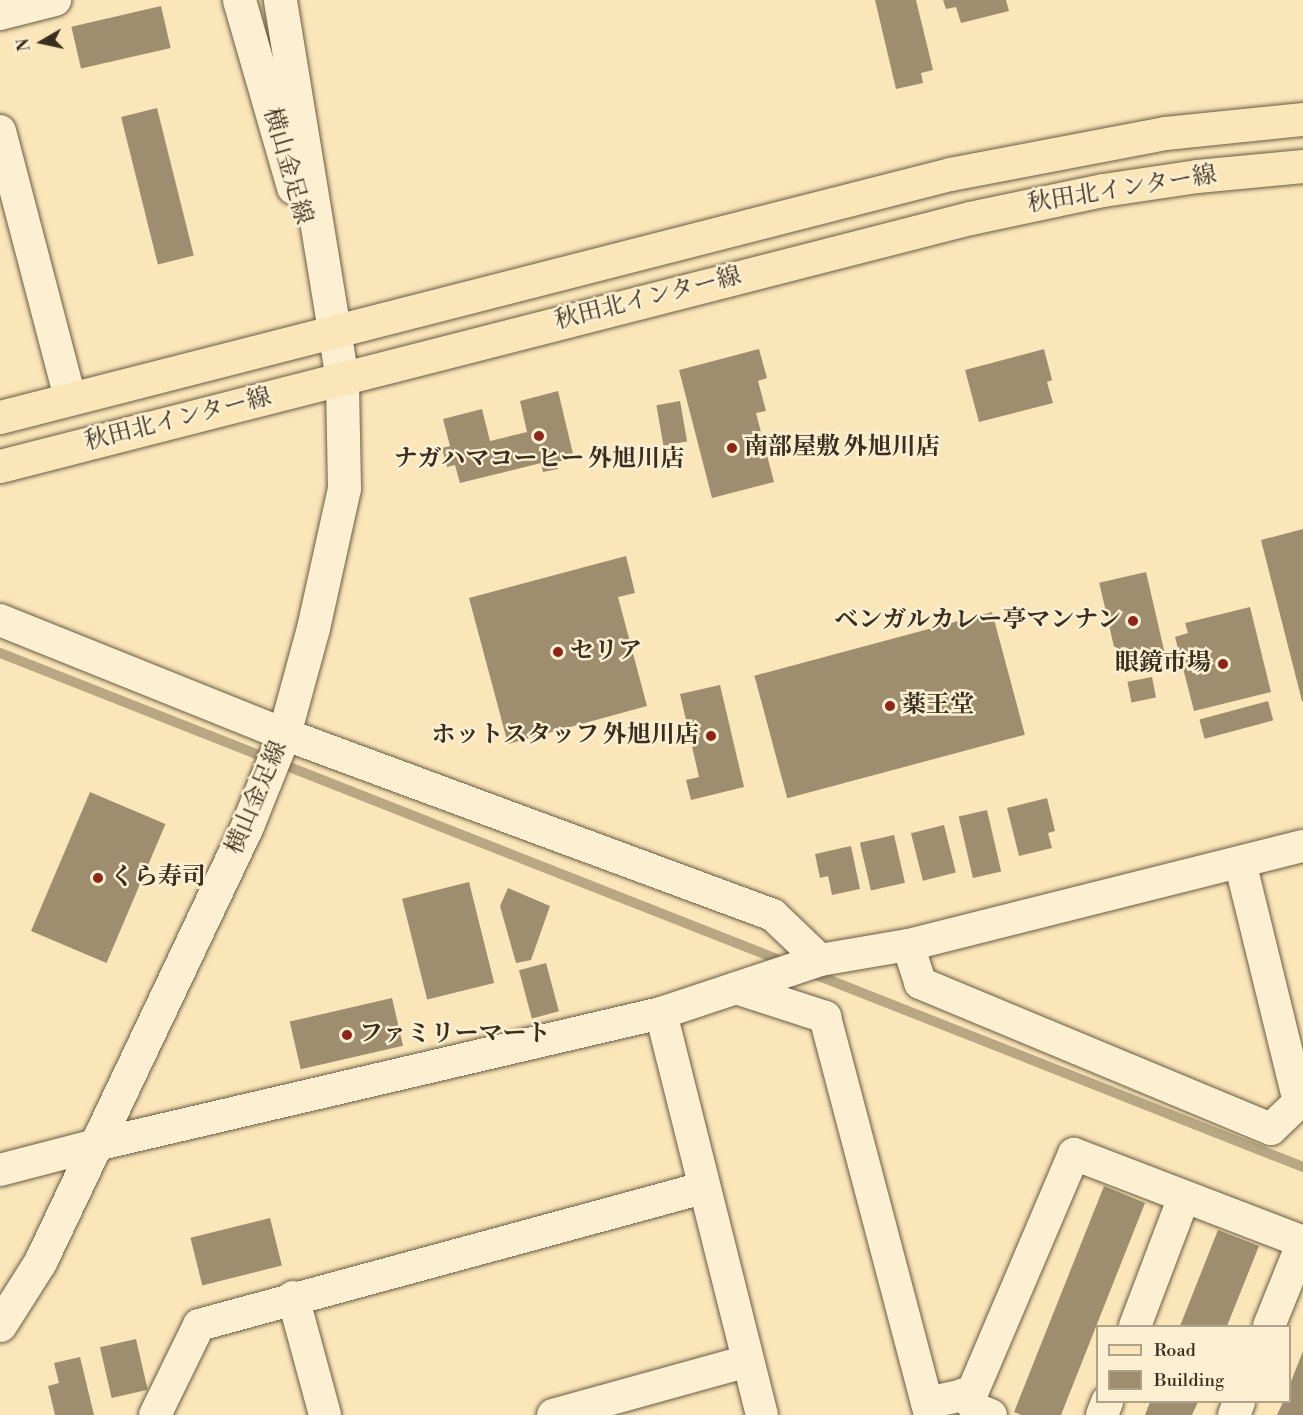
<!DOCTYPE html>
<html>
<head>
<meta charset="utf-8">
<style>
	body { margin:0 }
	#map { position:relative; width:1303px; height:1415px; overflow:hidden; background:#fbe6b9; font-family:"Libre Bodoni","Noto Serif JP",serif }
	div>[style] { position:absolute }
	.stream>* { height:10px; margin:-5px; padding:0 5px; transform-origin:5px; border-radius:5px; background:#b9a784 }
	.building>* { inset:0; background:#9e8e6f; transform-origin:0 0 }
	.roads { filter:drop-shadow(0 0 2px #6a5c45) drop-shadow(0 0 2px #6a5c45) }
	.minor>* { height:32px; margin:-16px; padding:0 16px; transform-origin:16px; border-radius:16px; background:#fcefd2 }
	.tertiary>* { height:33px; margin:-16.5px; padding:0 16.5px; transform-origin:16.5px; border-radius:16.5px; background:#fcefd2 }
	.primary>* { height:33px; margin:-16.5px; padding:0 16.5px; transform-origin:16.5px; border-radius:16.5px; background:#fbe6b9 }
	.dots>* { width:16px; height:16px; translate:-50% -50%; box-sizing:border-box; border:3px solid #fcefd2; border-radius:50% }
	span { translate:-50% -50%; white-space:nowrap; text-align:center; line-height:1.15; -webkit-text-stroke:5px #fcefd2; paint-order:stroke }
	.street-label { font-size:24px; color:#3a2e1e }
	.poi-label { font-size:24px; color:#3a2e1e; font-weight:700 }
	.left { translate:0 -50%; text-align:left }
	.right { translate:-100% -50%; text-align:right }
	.legend { position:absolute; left:1096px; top:1325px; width:195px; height:78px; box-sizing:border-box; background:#fcefd2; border:2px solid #aea28a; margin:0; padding:8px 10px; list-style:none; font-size:18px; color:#3a2e1e }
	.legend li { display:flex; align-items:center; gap:12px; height:30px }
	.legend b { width:30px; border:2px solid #aea28a }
	.north { position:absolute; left:12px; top:12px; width:60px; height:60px; -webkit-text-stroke:4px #fcefd2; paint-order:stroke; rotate:261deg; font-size:16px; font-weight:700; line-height:24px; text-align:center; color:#3a2e1e }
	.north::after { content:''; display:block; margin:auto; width:21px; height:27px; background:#3a2e1e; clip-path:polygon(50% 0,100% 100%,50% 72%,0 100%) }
</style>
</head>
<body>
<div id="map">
	<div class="stream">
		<div style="left:0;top:653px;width:846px;rotate:21.5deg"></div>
		<div style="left:809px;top:972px;width:531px;rotate:21.54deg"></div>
	</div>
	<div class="building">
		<div style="clip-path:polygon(875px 0,916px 0,933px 70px,921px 73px,923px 83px,896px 89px)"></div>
		<div style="clip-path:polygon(943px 0,1006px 0,1009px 11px,961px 23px,956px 7px,946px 9px)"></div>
		<div style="left:161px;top:6px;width:43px;height:92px;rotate:77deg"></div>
		<div style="left:157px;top:108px;width:152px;height:37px;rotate:76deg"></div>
		<div style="clip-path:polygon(759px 349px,767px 378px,758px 381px,766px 411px,756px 413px,774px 482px,712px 498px,679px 370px)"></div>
		<div style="clip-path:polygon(1044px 349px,1052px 380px,1047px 382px,1053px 403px,979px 422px,965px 370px)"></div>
		<div style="clip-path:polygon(558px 391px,574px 458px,557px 462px,558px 469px,543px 472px,541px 463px,460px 483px,455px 465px,447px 467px,442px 448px,450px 446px,443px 419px,482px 409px,490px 441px,527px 432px,520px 401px)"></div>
		<div style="left:680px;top:401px;width:41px;height:24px;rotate:80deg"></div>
		<div style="clip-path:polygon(1303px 529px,1303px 701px,1302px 701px,1261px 540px)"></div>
		<div style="clip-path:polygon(626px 556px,635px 593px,618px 597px,647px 706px,508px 744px,469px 598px)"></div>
		<div style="left:1146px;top:572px;width:90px;height:48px;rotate:77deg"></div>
		<div style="clip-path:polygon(1250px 607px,1271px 692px,1194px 711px,1175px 637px,1188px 633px,1185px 623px)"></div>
		<div style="left:992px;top:612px;width:127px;height:246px;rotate:75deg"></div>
		<div style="left:1152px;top:677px;width:21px;height:25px;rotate:79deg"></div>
		<div style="clip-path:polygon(720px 685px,744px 787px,691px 800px,686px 780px,699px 777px,680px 694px)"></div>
		<div style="left:1268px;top:701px;width:20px;height:71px;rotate:75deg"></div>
		<div style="left:90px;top:792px;width:82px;height:151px;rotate:23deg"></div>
		<div style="clip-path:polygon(1047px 798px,1055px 831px,1048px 833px,1052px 848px,1019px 856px,1007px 808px)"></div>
		<div style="left:987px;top:810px;width:63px;height:29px;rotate:77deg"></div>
		<div style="left:944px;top:825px;width:49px;height:34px;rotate:76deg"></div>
		<div style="left:894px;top:835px;width:49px;height:35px;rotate:77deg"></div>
		<div style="clip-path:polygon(851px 846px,860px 889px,832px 895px,828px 876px,820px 878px,815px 854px)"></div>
		<div style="left:469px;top:882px;width:104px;height:69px;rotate:76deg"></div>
		<div style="clip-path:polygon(508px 888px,550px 906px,531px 960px,516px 963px,500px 906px)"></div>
		<div style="left:546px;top:963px;width:50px;height:28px;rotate:75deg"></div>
		<div style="left:392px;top:998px;width:49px;height:105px;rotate:77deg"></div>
		<div style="clip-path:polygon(1104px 1186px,1145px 1203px,1061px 1415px,1021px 1415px,1014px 1412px)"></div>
		<div style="left:270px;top:1218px;width:49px;height:82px;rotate:76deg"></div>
		<div style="clip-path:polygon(1218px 1230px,1259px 1246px,1227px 1326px,1180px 1326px)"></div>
		<div style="left:136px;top:1339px;width:52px;height:37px;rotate:77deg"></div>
		<div style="clip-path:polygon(1303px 1351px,1303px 1415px,1277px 1415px,1283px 1402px,1290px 1402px,1290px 1384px)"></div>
		<div style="clip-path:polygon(80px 1357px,94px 1415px,55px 1415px,48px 1386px,59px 1383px,54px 1363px)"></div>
		<div style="clip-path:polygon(1150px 1402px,1198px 1402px,1192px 1415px,1145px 1415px)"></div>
	</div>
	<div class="roads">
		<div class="minor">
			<div style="left:0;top:14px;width:57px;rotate:-14.3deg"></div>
			<div style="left:0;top:131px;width:276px;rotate:75.3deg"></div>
			<div style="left:0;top:620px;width:306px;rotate:21.9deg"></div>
			<div style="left:284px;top:734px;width:521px;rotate:20.31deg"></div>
			<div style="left:773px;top:915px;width:65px;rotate:43.8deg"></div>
			<div style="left:908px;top:945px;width:40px;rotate:72deg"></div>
			<div style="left:920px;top:983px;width:380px;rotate:22.6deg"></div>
			<div style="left:1271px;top:1129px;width:39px;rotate:-44deg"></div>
			<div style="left:1299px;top:1102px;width:247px;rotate:-103.8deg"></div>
			<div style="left:736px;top:988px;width:94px;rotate:18deg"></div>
			<div style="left:825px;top:1017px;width:412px;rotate:75.2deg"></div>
			<div style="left:661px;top:1013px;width:414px;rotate:75.9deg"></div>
			<div style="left:0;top:1170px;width:99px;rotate:-14.6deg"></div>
			<div style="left:96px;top:1145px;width:580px;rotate:-13.15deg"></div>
			<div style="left:661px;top:1013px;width:168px;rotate:-18.4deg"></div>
			<div style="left:820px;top:960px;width:89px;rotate:-9.7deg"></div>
			<div style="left:908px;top:945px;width:407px;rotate:-14.1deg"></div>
			<div style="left:293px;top:1297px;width:122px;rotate:74.8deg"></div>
			<div style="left:1135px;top:1326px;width:138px;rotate:-69.2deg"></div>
			<div style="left:1269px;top:1326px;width:91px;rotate:-68deg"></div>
			<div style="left:964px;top:1394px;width:19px;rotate:51deg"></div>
			<div style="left:976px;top:1409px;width:16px;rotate:22deg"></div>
			<div style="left:927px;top:1403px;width:46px;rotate:-12.5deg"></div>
			<div style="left:972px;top:1393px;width:260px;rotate:-66.9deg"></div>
			<div style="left:1074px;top:1154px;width:245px;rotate:21deg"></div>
			<div style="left:155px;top:1415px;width:100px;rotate:-63.9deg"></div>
			<div style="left:199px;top:1325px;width:522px;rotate:-15.21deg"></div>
			<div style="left:553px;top:1415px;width:202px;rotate:-15.5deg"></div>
			<div style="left:1102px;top:1415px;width:14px;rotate:-69deg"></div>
			<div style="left:1234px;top:1415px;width:14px;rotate:-69deg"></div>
		</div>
		<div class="tertiary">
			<div style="left:239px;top:0;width:195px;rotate:73.9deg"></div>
			<div style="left:0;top:1325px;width:75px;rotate:-57.6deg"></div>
			<div style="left:40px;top:1262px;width:483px;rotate:-64.6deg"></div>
			<div style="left:247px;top:826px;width:48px;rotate:-68.2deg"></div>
			<div style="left:265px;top:781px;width:51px;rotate:-68deg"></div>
			<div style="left:284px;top:734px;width:110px;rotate:-74.7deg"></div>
			<div style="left:313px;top:628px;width:143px;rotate:-77.5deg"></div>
			<div style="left:344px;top:488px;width:109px;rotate:-91.1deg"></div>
			<div style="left:342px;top:379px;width:384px;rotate:-99.3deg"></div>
		</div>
		<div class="primary">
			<div style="left:0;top:417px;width:981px;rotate:-14.35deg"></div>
			<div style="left:950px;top:174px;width:219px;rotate:-10.8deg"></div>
			<div style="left:1165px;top:133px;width:139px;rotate:-5.8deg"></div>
			<div style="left:0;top:466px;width:1001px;rotate:-14.34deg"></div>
			<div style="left:970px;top:218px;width:136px;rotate:-11.9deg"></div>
			<div style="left:1103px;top:190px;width:95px;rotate:-8.5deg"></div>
			<div style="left:1197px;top:176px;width:106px;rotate:-5.4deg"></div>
		</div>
	</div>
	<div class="dots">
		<div style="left:539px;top:436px;background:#8f2418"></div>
		<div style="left:732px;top:448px;background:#8f2418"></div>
		<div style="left:1133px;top:621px;background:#8f2418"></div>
		<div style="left:558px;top:652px;background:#8f2418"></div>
		<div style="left:1223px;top:664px;background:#8f2418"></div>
		<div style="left:890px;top:706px;background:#8f2418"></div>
		<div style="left:711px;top:736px;background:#8f2418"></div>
		<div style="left:98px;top:878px;background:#8f2418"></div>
		<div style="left:347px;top:1035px;background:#8f2418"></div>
	</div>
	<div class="street-label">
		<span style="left:287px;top:166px;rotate:74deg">横山金足線</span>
		<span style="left:1122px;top:190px;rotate:-9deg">秋田北インター線</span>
		<span style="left:648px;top:299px;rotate:-14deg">秋田北インター線</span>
		<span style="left:178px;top:420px;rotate:-14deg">秋田北インター線</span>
		<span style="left:257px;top:798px;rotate:-67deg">横山金足線</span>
	</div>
	<div class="poi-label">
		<span class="left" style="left:744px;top:448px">南部屋敷 外旭川店</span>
		<span style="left:539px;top:460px">ナガハマコーヒー 外旭川店</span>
		<span class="right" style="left:1121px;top:621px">ベンガルカレー亭マンナン</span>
		<span class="left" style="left:570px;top:652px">セリア</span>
		<span class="right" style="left:1211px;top:664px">眼鏡市場</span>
		<span class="left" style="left:902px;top:706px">薬王堂</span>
		<span class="right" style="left:699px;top:736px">ホットスタッフ 外旭川店</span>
		<span class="left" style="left:110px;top:878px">くら寿司</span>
		<span class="left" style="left:359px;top:1035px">ファミリーマート</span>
	</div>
	<ul class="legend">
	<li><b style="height:8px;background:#fbe6b9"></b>Road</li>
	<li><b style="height:16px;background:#9e8e6f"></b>Building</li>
	</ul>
	<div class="north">N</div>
</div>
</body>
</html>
